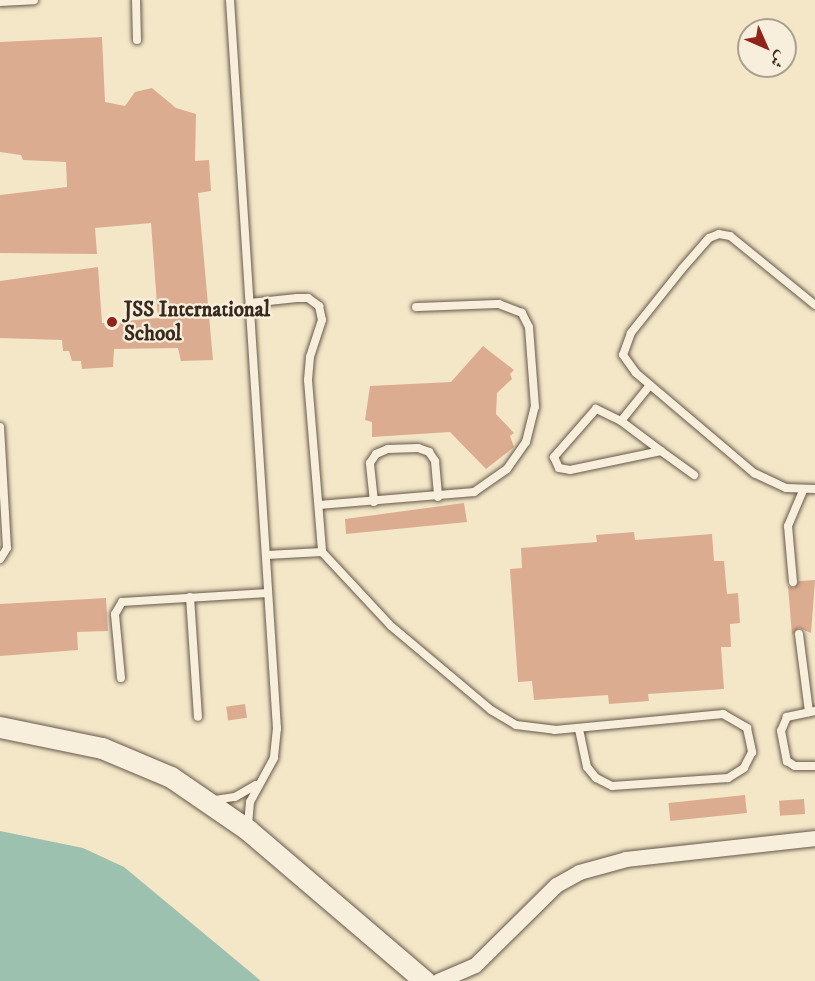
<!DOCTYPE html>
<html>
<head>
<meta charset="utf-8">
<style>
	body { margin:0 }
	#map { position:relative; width:815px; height:981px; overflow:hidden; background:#f3e7c8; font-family:"IM FELL DW Pica",Amiri,serif }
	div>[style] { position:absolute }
	.water>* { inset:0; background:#9dc1af }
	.building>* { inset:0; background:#dcac90; transform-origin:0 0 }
	.roads { filter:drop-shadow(0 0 2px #675849) drop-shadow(0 0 2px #675849) }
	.lane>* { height:8px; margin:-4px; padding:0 4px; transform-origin:4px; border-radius:4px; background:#f7efdb }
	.street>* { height:15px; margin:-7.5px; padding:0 7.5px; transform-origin:7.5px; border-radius:7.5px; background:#f7efdb }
	.secondary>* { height:21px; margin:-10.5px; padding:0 10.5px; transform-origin:10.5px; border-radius:10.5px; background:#f7efdb }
	.dots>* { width:16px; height:16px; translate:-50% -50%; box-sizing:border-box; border:3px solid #f7efdb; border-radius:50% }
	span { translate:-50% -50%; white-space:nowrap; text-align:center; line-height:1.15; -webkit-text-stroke:4.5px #f7efdb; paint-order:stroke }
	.poi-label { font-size:21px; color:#38291f; font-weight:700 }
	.left { translate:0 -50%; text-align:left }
	.north { position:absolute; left:737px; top:18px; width:60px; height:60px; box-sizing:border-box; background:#f7efdb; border:2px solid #aba090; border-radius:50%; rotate:135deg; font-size:16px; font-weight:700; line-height:24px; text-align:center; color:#38291f }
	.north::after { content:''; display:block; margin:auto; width:21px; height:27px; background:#8f2418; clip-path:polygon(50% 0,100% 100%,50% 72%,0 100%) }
</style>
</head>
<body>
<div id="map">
	<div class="water">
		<div style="clip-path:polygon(0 831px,83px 848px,124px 867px,261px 981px,0 981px)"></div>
	</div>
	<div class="building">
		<div style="clip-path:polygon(102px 37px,105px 102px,125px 106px,135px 92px,152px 88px,176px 108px,196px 114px,195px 161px,209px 160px,211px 191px,198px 193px,213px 360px,181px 361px,178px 348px,114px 349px,113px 367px,82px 369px,81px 361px,72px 361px,69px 351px,63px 351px,62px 340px,0 338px,0 281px,98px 267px,102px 323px,158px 318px,151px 223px,95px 228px,97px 254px,0 253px,0 195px,67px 187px,66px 162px,23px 160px,21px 155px,0 152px,0 42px)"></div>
		<div style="clip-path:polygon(483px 346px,514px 370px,510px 374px,512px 379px,497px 393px,496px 414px,514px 433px,510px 436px,514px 447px,486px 469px,450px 432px,372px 437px,372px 422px,365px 420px,370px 386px,451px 382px)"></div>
		<div style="clip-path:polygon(464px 503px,467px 522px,346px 534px,345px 519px)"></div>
		<div style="clip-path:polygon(634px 532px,635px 540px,712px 534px,714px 561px,724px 561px,727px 594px,738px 593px,740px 623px,730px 624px,731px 647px,721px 647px,724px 689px,648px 694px,649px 701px,609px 704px,608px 695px,534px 700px,532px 681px,518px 682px,510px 569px,522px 568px,521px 548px,597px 542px,596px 535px)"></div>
		<div style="clip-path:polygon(815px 580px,811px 633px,799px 628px,792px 635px,788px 586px,794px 588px,799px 581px)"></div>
		<div style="clip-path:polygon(106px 598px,108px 631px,77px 632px,78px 650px,0 656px,0 604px)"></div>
		<div style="left:245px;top:704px;width:14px;height:19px;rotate:82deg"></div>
		<div style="left:745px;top:795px;width:18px;height:77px;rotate:84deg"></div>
		<div style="left:804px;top:799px;width:15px;height:25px;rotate:86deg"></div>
	</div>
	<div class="roads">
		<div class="lane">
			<div style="left:136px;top:0;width:40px;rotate:88.6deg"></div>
			<div style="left:230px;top:0;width:730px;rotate:86.31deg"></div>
			<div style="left:277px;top:728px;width:30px;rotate:96deg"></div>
			<div style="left:274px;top:758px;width:50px;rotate:118.6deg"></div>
			<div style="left:250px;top:802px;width:25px;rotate:95deg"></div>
			<div style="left:0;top:2px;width:34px;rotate:-3deg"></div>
			<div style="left:250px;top:303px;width:47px;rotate:-6.1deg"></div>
			<div style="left:297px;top:298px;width:11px"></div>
			<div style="left:308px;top:298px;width:14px;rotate:36deg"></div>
			<div style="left:319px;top:306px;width:14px;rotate:78deg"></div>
			<div style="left:322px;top:320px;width:39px;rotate:108deg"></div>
			<div style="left:310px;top:357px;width:23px;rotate:95deg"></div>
			<div style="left:308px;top:380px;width:173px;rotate:85.3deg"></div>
			<div style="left:322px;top:552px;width:101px;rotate:47deg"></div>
			<div style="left:391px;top:626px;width:131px;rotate:40deg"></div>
			<div style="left:491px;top:710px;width:29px;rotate:31deg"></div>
			<div style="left:516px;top:725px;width:39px;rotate:7deg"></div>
			<div style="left:555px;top:730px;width:169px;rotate:-5.4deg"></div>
			<div style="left:723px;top:714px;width:28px;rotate:30deg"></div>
			<div style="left:747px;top:728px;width:25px;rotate:78deg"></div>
			<div style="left:752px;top:752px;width:18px;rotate:117deg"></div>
			<div style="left:744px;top:768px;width:19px;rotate:148deg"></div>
			<div style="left:728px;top:778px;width:116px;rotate:176.1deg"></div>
			<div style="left:612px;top:786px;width:18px;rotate:-153deg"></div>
			<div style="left:596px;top:778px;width:14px;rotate:-129deg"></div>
			<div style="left:587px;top:767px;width:39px;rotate:-102deg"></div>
			<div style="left:815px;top:305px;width:109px;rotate:-140.9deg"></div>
			<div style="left:730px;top:236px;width:11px;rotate:-170deg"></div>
			<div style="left:719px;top:234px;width:11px;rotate:158deg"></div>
			<div style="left:709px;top:238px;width:41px;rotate:131.1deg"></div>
			<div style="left:682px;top:269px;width:82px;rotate:128.6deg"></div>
			<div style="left:631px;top:333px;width:23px;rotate:110deg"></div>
			<div style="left:623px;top:355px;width:22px;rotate:54deg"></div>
			<div style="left:636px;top:373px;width:155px;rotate:40.3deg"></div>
			<div style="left:754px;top:473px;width:35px;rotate:25deg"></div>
			<div style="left:786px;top:488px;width:29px;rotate:2deg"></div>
			<div style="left:621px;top:421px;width:46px;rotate:-51.1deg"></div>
			<div style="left:0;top:427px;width:121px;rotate:86.7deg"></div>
			<div style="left:7px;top:548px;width:13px;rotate:122deg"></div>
			<div style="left:661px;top:451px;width:50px;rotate:-143.1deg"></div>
			<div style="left:621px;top:421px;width:28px;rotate:-154deg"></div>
			<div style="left:596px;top:409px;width:64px;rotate:131.2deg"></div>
			<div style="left:554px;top:457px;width:12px;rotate:66deg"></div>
			<div style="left:559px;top:468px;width:11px;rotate:10deg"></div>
			<div style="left:570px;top:470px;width:93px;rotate:-11.8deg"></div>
			<div style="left:661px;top:451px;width:41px;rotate:36deg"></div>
			<div style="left:374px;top:502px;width:39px;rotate:-96deg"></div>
			<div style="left:370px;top:463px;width:11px;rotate:-56deg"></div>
			<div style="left:376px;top:454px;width:13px;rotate:-23deg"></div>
			<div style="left:388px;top:449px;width:30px;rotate:-2deg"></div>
			<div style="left:418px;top:448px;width:12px;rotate:20deg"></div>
			<div style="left:429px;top:452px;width:11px;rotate:56deg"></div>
			<div style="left:435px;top:461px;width:36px;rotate:85deg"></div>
			<div style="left:319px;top:505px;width:156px;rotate:-4.8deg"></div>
			<div style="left:474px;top:492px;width:40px;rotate:-34.9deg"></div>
			<div style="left:507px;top:469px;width:33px;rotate:-55deg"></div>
			<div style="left:526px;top:442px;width:36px;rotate:-76deg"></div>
			<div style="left:535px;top:407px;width:80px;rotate:-94.3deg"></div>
			<div style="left:529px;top:327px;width:16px;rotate:-117deg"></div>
			<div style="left:522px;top:313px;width:25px;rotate:-159deg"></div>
			<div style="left:499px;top:304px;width:83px;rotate:177.9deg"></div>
			<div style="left:267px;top:555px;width:55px;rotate:-3.1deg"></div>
			<div style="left:793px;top:582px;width:56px;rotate:-95.1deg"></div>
			<div style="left:788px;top:526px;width:38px;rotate:-67deg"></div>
			<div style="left:190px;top:597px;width:120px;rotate:86.2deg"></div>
			<div style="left:799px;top:634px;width:79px;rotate:82.7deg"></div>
			<div style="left:121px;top:678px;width:64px;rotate:-95.4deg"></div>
			<div style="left:115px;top:614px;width:14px;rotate:-60deg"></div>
			<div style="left:122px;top:602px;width:146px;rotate:-3.5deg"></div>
			<div style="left:815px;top:711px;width:29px;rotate:168deg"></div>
			<div style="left:787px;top:717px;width:15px;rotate:113deg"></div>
			<div style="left:781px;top:731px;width:31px;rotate:79deg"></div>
			<div style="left:787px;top:761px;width:9px;rotate:32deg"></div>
			<div style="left:795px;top:766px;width:20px"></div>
			<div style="left:215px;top:800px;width:20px;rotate:-9deg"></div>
			<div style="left:235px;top:797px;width:24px;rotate:-30deg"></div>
		</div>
		<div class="street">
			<div style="left:438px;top:981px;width:40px;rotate:-23.4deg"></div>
			<div style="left:475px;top:965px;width:114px;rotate:-44.6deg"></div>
			<div style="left:556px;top:885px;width:26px;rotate:-29deg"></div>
			<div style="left:579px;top:872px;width:49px;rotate:-15.5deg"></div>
			<div style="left:626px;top:859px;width:190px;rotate:-6.3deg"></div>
		</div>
		<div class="secondary">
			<div style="left:0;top:727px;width:104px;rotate:11.6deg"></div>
			<div style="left:102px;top:748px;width:75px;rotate:22.8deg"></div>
			<div style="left:171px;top:777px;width:93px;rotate:34.5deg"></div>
			<div style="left:248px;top:830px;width:233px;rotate:40.5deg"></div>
		</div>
	</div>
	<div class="dots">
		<div style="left:112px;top:322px;background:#8f2418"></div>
	</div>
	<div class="poi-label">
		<span class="left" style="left:124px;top:322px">JSS International<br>School</span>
	</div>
	<div class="north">ش</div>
</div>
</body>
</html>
